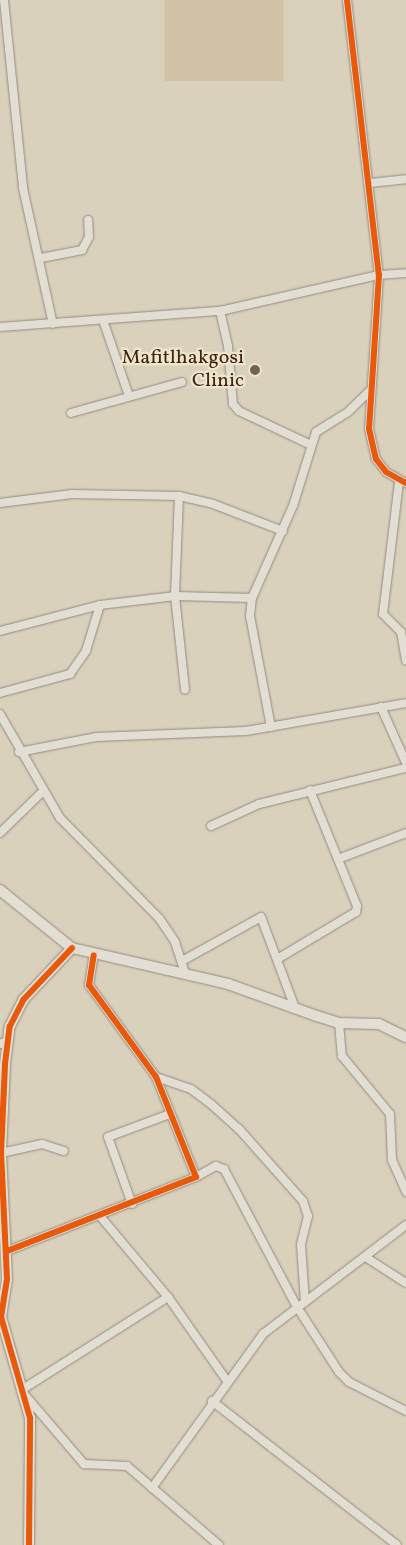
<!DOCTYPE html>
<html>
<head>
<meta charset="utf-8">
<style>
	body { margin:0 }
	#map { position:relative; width:406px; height:1545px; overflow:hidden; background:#dad1bd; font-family:Vollkorn,serif }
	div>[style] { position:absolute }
	.green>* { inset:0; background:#d1c3a8; transform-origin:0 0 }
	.roads { filter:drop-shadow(0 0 1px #948b7e) drop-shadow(0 0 1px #948b7e) }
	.minor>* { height:8px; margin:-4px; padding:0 4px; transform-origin:4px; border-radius:4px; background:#e2ded3 }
	.tertiary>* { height:10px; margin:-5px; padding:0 5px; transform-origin:5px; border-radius:5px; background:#e2ded3 }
	.cycleway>* { height:6px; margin:-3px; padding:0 3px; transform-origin:3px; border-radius:3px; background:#e8590c }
	.dots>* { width:14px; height:14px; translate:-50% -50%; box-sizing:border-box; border:2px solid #efe4cc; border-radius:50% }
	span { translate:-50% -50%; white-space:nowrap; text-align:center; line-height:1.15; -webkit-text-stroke:4.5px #efe4cc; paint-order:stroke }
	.poi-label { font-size:20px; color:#3e2415 }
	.right { translate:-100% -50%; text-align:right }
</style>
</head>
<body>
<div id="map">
	<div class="green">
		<div style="left:165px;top:0;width:118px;height:81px"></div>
	</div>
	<div class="roads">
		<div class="minor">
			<div style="left:4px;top:0;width:189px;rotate:84.2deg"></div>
			<div style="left:23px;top:188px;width:139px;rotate:77.6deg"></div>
			<div style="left:347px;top:0;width:277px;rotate:83.4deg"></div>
			<div style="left:379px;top:275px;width:154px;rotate:93.7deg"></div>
			<div style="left:369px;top:429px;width:31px;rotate:77deg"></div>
			<div style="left:376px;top:459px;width:16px;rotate:52deg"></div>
			<div style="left:386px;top:472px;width:23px;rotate:29deg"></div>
			<div style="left:370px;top:183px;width:36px;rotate:-6deg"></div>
			<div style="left:41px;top:258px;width:42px;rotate:-11deg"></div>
			<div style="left:82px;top:250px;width:15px;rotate:-62deg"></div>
			<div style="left:89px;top:237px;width:17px;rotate:-93deg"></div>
			<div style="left:220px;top:311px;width:36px;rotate:77deg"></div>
			<div style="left:228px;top:346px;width:58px;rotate:85.1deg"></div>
			<div style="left:233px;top:404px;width:9px;rotate:49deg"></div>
			<div style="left:239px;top:411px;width:80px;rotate:25.3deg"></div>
			<div style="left:103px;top:320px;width:80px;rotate:71.1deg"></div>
			<div style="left:0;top:327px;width:221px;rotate:-4.2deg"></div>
			<div style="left:220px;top:311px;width:163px;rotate:-12.8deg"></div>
			<div style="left:379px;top:275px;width:27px;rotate:-4deg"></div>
			<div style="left:71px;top:413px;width:115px;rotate:-15.6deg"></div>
			<div style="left:399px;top:482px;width:133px;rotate:96.9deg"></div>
			<div style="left:383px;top:614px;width:25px;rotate:45deg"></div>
			<div style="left:401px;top:632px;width:29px;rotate:80deg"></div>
			<div style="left:179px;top:496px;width:100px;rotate:92.3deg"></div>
			<div style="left:175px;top:596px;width:94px;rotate:83.9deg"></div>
			<div style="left:0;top:503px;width:73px;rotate:-7.1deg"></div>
			<div style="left:72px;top:494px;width:107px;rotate:1.1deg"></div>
			<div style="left:179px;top:496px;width:35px;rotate:13deg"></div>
			<div style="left:213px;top:504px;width:75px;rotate:21.1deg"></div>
			<div style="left:0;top:631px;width:103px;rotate:-14.6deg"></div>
			<div style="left:100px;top:605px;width:76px;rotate:-6.8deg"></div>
			<div style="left:175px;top:596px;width:77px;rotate:1.5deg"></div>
			<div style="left:0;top:693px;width:73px;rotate:-15.2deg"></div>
			<div style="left:70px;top:674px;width:28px;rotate:-55deg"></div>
			<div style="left:86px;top:651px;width:48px;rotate:-73.1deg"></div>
			<div style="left:381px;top:707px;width:61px;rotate:65.9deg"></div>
			<div style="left:0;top:714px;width:120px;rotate:60deg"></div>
			<div style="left:60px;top:818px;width:141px;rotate:45.3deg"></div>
			<div style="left:159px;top:918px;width:29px;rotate:56deg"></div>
			<div style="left:175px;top:942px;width:33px;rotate:72deg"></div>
			<div style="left:271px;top:727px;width:113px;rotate:-100.7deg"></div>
			<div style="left:250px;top:616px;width:18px;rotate:-84deg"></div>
			<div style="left:252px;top:598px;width:101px;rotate:-66deg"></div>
			<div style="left:293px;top:506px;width:77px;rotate:-72.7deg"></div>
			<div style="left:316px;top:432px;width:39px;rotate:-32deg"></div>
			<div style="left:349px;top:411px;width:30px;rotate:-44deg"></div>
			<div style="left:19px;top:752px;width:78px;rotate:-11deg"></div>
			<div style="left:96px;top:737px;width:150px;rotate:-2.3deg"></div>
			<div style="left:246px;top:731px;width:162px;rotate:-9.9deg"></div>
			<div style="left:211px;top:826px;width:53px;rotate:-24.6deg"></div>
			<div style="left:259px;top:804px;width:151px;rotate:-13.8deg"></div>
			<div style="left:0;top:833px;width:59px;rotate:-44.3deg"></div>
			<div style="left:338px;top:859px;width:73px;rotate:-20.9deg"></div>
			<div style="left:279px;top:958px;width:90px;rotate:-30.9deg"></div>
			<div style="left:356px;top:912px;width:6px;rotate:-81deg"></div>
			<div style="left:357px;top:906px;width:125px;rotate:-112.1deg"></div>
			<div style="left:182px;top:961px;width:90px;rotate:-29.1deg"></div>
			<div style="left:261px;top:917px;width:97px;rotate:69.5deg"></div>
			<div style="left:339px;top:1023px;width:33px;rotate:85deg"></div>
			<div style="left:342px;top:1056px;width:75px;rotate:50.4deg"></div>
			<div style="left:390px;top:1114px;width:46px;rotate:87.5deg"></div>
			<div style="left:392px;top:1160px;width:35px;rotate:66deg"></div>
			<div style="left:0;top:1044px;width:8px;rotate:-23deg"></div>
			<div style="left:156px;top:1077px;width:37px;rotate:19deg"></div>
			<div style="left:191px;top:1089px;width:25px;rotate:37deg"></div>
			<div style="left:211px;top:1104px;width:38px;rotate:42deg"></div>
			<div style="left:239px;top:1129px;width:96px;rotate:48.4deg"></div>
			<div style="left:303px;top:1201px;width:16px;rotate:72deg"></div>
			<div style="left:308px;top:1216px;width:29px;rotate:104deg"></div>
			<div style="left:301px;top:1244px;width:58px;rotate:86.1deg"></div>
			<div style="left:1px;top:1153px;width:42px;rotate:-12.4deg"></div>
			<div style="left:42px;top:1144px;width:23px;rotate:18deg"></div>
			<div style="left:196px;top:1177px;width:23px;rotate:-29deg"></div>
			<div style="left:216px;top:1166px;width:9px;rotate:21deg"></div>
			<div style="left:224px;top:1169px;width:156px;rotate:62.1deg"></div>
			<div style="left:297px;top:1307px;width:77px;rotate:57.1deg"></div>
			<div style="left:339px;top:1372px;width:14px;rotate:45deg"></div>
			<div style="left:349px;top:1382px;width:64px;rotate:27deg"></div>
			<div style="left:132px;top:1204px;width:71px;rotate:-109.7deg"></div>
			<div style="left:108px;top:1137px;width:63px;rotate:-20.4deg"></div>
			<div style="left:100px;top:1216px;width:106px;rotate:50deg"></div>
			<div style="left:168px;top:1297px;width:103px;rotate:54.9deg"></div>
			<div style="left:7px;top:1251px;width:203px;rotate:-21.4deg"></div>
			<div style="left:196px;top:1177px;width:108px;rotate:-111.8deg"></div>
			<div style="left:156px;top:1077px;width:114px;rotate:-126.1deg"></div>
			<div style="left:89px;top:985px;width:30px;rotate:-81deg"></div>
			<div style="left:367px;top:1258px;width:46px;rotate:32.7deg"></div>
			<div style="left:23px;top:1389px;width:172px;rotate:-32.4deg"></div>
			<div style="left:25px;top:1395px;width:91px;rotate:49.5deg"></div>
			<div style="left:84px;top:1464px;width:43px;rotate:2.7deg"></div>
			<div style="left:127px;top:1466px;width:121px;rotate:40.7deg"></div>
			<div style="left:212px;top:1401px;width:234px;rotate:37.9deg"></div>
			<div style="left:152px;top:1488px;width:190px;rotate:-54.2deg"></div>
			<div style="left:263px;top:1334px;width:180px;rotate:-37.3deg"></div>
		</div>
		<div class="tertiary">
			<div style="left:0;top:890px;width:92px;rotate:38.9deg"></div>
			<div style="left:72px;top:948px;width:160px;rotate:13deg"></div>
			<div style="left:228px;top:984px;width:95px;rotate:19.8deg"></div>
			<div style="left:317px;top:1016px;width:23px;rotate:18deg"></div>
			<div style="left:339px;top:1023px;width:40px;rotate:1.4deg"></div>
			<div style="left:379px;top:1024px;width:30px;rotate:26deg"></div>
			<div style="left:29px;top:1545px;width:127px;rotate:-89.5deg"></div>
			<div style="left:30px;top:1418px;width:105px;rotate:-106deg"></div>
			<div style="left:1px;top:1317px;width:38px;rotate:-81deg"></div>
			<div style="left:7px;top:1279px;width:126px;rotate:-92.7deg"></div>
			<div style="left:1px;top:1153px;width:89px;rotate:-87.4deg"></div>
			<div style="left:5px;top:1064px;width:38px;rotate:-83deg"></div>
			<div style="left:10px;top:1026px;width:30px;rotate:-63deg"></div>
			<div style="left:24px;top:999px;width:70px;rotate:-46.7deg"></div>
		</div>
	</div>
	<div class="cycleway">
		<div style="left:347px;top:0;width:277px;rotate:83.4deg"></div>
		<div style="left:379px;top:275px;width:154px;rotate:93.7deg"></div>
		<div style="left:369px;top:429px;width:31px;rotate:77deg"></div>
		<div style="left:376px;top:459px;width:16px;rotate:52deg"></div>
		<div style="left:386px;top:472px;width:23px;rotate:29deg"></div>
		<div style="left:7px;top:1251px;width:203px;rotate:-21.4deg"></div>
		<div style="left:196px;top:1177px;width:108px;rotate:-111.8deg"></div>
		<div style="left:156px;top:1077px;width:114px;rotate:-126.1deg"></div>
		<div style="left:89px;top:985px;width:30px;rotate:-81deg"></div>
		<div style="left:29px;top:1545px;width:127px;rotate:-89.5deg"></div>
		<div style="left:30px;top:1418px;width:105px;rotate:-106deg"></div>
		<div style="left:1px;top:1317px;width:38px;rotate:-81deg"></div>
		<div style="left:7px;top:1279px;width:126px;rotate:-92.7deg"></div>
		<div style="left:1px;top:1153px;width:89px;rotate:-87.4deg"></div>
		<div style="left:5px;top:1064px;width:38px;rotate:-83deg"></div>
		<div style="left:10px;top:1026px;width:30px;rotate:-63deg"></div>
		<div style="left:24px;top:999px;width:70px;rotate:-46.7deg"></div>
	</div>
	<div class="dots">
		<div style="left:255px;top:370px;background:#756150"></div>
	</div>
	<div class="poi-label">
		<span class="right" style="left:244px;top:370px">Mafitlhakgosi<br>Clinic</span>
	</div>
</div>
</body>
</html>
